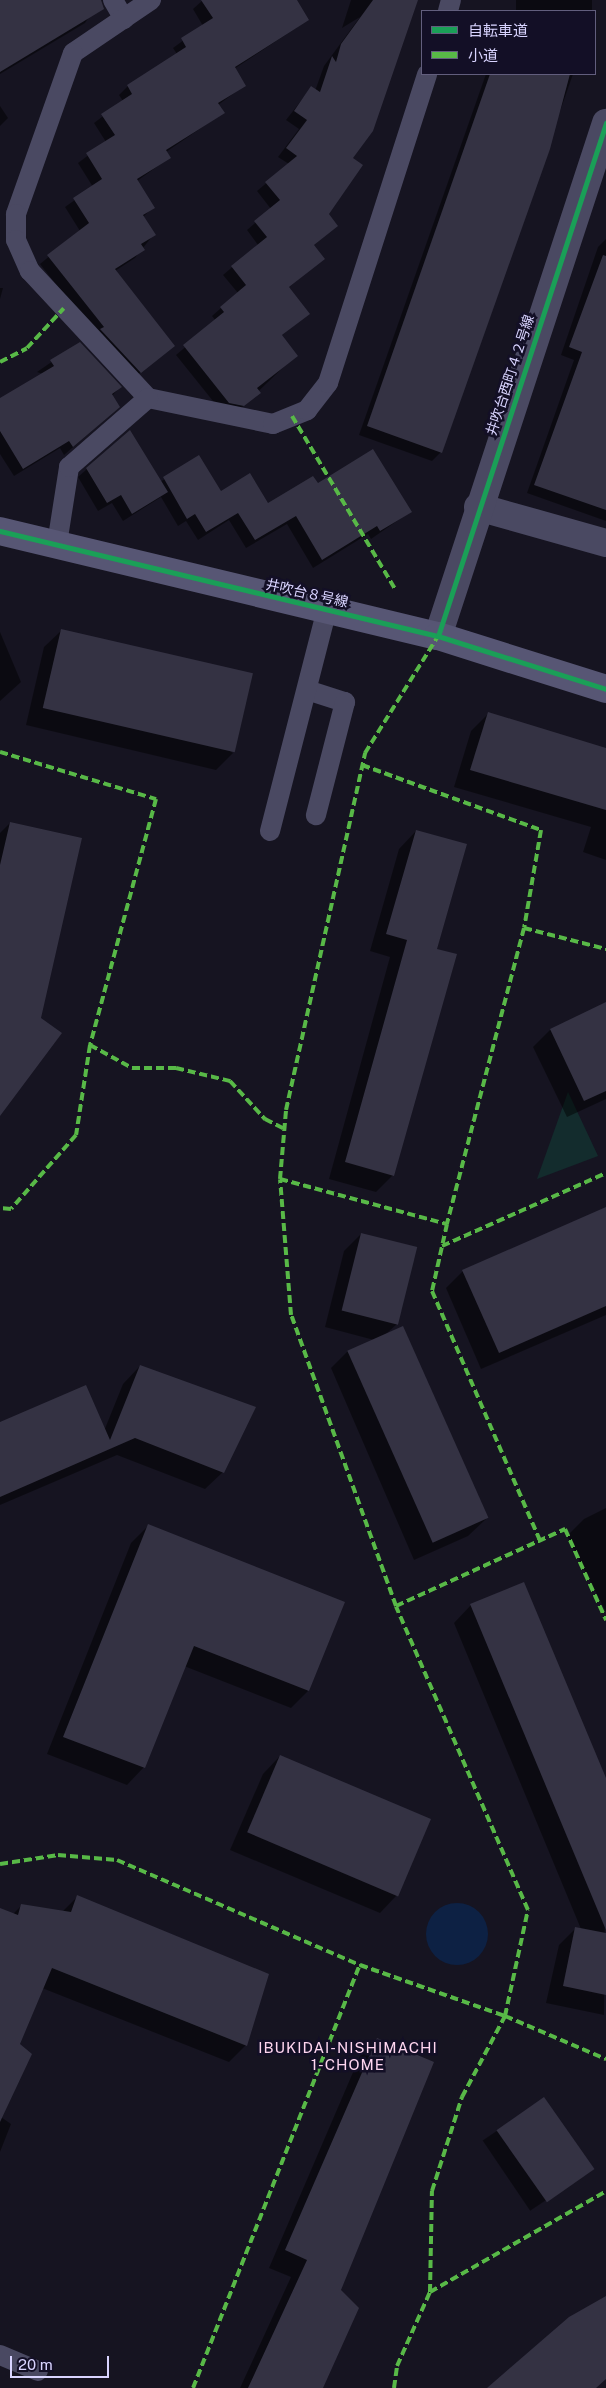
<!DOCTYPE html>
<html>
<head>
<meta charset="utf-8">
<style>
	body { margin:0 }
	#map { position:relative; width:606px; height:2388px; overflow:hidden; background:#161421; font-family:"Public Sans","Noto Sans JP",sans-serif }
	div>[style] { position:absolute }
	.green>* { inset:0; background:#132c2d }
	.water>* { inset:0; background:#0d2144 }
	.round { border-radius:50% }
	.shadow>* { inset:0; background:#0007; transform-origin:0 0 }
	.building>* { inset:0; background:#343243; transform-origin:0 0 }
	.lane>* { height:20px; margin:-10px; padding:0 10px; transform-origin:10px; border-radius:10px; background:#4a4962 }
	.street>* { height:28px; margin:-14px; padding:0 14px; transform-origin:14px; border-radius:14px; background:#4a4962 }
	.secondary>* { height:28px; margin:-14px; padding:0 14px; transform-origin:14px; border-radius:14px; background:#575674 }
	.quiet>* { height:4px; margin-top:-2px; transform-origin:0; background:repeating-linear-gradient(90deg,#58b947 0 8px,transparent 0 12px) }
	.cycleway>* { height:5px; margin:-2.5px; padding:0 2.5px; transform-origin:2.5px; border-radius:2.5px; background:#1a9f57 }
	span { translate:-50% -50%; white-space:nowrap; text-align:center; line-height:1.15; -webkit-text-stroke:5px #130f26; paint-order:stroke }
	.street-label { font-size:14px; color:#d9d4ff }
	.neighbourhood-label { font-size:15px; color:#ffd6f0; letter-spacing:1px }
	.legend { position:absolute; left:421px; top:10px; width:175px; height:65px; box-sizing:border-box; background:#130f26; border:1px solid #625e7d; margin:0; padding:6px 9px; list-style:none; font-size:15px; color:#d9d4ff }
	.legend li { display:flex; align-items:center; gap:10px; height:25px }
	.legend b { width:25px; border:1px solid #625e7d }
	.scale { position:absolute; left:10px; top:2356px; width:99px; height:22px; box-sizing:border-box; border:2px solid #d9d4ff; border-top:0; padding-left:6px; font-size:15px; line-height:18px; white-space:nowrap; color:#d9d4ff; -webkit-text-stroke:4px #130f26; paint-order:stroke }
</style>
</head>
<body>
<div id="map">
	<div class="green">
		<div style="clip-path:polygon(568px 1092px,598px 1156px,537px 1179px)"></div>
	</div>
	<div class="water">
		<div class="round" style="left:426px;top:1903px;width:62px;height:62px"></div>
	</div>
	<div class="shadow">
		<div style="clip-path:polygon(0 0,100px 0,85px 23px,0 74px)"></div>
		<div style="clip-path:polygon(203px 0,296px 0,308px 20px,234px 69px,245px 85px,218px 105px,223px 113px,166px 152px,169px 158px,137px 181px,153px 207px,143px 217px,154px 234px,135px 258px,115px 271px,173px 346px,131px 380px,40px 264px,80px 231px,65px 207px,93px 187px,78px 163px,106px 142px,94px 123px,123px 101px,119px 95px,128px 86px,177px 54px,173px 48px,203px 26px,193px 9px)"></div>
		<div style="clip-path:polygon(351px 0,415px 0,327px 214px,337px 225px,313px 246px,323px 259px,288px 288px,308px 314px,281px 336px,296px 355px,235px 414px,221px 411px,176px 355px,216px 321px,212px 316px,238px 293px,223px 275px,258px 245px,247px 230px,271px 209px,257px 191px,289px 164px,278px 157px,299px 129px,286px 120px,311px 88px,315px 91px,324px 66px,360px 17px,342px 28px)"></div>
		<div style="left:516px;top:0;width:76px;height:12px"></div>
		<div style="clip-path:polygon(486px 74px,573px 74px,441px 452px,432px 461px,359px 435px)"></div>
		<div style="clip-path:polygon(0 106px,8px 118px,0 126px)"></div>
		<div style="clip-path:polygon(606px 239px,606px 521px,527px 493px,574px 360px,561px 355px,598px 247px)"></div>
		<div style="clip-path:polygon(0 288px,3px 288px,0 299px)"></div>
		<div style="clip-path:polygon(79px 343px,120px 387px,112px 396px,110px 415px,64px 455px,60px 448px,14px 476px,0 454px,0 400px,43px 374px,37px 372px)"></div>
		<div style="clip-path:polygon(199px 457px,220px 493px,267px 505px,317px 485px,410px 512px,371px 539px,368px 534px,313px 568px,287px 524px,246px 548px,229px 520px,198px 540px,186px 521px,178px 526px,161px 497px,123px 521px,112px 503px,98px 511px,78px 477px,87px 469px,160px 482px)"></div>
		<div style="clip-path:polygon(62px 630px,233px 753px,216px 770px,26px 725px,44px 647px)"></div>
		<div style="clip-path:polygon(0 632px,21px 682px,0 701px)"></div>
		<div style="clip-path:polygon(488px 714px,606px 749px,606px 860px,583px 852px,591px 827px,454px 787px,471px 731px)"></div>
		<div style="clip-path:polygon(10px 823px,40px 1018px,0 1114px,0 833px)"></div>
		<div style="clip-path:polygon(416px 831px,436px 949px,393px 1175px,376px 1192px,329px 1179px,390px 957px,370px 951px,399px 849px)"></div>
		<div style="clip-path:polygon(606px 1004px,606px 1099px,567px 1117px,533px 1047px,550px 1030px)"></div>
		<div style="clip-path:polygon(606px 1209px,606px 1315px,481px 1369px,446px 1288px,463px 1271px)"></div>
		<div style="clip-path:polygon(361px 1234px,415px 1248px,397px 1324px,386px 1334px,486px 1519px,468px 1536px,414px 1560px,331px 1368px,348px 1351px,374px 1340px,325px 1327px,344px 1251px)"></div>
		<div style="clip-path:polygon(140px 1366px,223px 1472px,205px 1489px,117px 1455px,0 1505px,0 1423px,104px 1431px,123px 1384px)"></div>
		<div style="clip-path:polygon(606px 1508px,606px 1612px,567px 1536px,584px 1519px)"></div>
		<div style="clip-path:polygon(148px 1526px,308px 1691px,291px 1708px,184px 1666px,144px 1767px,127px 1785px,47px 1754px,131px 1543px)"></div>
		<div style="clip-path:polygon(471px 1605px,606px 1781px,604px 2015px,546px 2003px,559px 1945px,576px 1928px,581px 1929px,454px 1623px)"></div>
		<div style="clip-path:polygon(280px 1756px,397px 1895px,380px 1913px,230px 1850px,263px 1774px)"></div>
		<div style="clip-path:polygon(77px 1897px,246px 2045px,229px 2062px,42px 1988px,19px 2044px,1px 2117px,11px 2124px,0 2152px,0 1909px,13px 1914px,22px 1905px,62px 1912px)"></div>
		<div style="clip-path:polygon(377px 2039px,321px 2388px,240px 2388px,291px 2277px,269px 2268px,360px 2056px)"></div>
		<div style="left:544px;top:2099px;width:85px;height:74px;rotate:56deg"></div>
	</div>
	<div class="building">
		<div style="clip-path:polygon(0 0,101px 0,104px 9px,0 72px)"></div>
		<div style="clip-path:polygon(201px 0,297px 0,309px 20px,235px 67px,246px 86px,218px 103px,225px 113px,166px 150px,171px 158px,137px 179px,155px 208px,143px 215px,156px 235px,141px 244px,145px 250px,115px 269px,175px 346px,141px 373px,100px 329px,104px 327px,47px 255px,89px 223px,73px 198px,102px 179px,86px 153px,115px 135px,101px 114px,132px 94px,127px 85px,186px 47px,181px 38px,213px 18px)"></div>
		<div style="clip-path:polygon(373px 0,418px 0,373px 131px,353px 158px,363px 165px,329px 214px,338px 226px,314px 245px,325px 259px,289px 287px,310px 314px,282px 335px,298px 356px,257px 388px,261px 393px,244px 406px,229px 403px,183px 345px,224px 312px,220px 307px,246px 285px,231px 266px,267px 237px,254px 221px,280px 200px,265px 182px,297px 156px,286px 148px,307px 120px,294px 111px,311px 86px,320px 92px,332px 56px,336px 62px,341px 44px)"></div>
		<div style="clip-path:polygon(490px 74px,570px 74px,550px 149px,442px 453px,367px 426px)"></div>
		<div style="clip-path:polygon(603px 255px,606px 256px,606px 510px,534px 485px,582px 352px,569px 347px)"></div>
		<div style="clip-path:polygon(80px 342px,122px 387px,112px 394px,120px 407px,73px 447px,69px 441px,23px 469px,0 431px,0 398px,54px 366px,50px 360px)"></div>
		<div style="clip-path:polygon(130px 430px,168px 492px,132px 514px,121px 495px,107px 503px,86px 468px)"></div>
		<div style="clip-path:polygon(373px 449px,412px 512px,380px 531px,377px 526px,322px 560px,296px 516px,255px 540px,238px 513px,206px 532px,195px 514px,187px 519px,163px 477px,199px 455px,221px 491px,250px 473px,268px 503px,313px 476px,318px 483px)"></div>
		<div style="left:61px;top:629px;width:197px;height:81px;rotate:13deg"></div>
		<div style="clip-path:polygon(488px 712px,606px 748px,606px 810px,470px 770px)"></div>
		<div style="clip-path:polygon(10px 822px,82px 838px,41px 1018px,62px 1033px,0 1116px,0 865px)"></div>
		<div style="clip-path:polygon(416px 830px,467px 844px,437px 949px,457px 954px,394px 1176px,345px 1162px,407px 940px,386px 934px)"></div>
		<div style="clip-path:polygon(606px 1002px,606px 1091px,584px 1101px,550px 1029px)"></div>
		<div style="clip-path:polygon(606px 1207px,606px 1306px,499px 1353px,462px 1270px)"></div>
		<div style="left:361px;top:1233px;width:58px;height:80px;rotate:14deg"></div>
		<div style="left:403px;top:1326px;width:210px;height:61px;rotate:66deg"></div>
		<div style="clip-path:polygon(140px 1365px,256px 1407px,224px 1473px,135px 1438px,0 1497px,0 1422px,86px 1385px,110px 1440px)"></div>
		<div style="clip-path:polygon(148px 1524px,345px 1602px,309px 1691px,194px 1646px,145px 1768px,63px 1737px)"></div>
		<div style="clip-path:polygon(524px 1582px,606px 1778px,606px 1930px,470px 1604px)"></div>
		<div style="left:280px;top:1755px;width:164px;height:84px;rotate:23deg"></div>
		<div style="clip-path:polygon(77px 1895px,269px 1974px,247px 2046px,52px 1968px,20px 2044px,32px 2054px,0 2122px,0 1908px,18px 1915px,21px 1904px,71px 1912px)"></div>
		<div style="clip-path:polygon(575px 1927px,606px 1933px,606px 1995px,563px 1986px)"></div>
		<div style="clip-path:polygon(377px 2038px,434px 2062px,341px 2290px,359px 2308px,323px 2388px,248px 2388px,307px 2260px,285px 2250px)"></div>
		<div style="left:544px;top:2097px;width:88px;height:58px;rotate:55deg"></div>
		<div style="clip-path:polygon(606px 2296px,606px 2379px,596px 2388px,487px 2388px,569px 2317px)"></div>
	</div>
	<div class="lane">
		<div style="left:113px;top:0;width:22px;rotate:60deg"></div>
		<div style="left:151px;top:0;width:94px;rotate:145.8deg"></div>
		<div style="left:73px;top:53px;width:171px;rotate:109.5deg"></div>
		<div style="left:16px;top:214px;width:26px;rotate:90deg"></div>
		<div style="left:16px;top:240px;width:34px;rotate:66deg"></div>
		<div style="left:30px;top:271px;width:173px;rotate:47.1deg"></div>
		<div style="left:148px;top:398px;width:128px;rotate:11.7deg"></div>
		<div style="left:273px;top:424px;width:37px;rotate:-22deg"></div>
		<div style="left:307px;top:410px;width:34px;rotate:-52deg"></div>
		<div style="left:328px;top:383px;width:324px;rotate:-72.2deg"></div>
		<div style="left:448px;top:11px;width:11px;rotate:-75deg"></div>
		<div style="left:57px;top:544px;width:78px;rotate:-81.1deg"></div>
		<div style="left:69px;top:467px;width:105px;rotate:-41.1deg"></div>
		<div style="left:307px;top:690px;width:40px;rotate:18deg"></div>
		<div style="left:345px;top:702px;width:117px;rotate:104.4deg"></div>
		<div style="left:270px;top:831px;width:229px;rotate:-75.6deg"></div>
		<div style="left:0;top:2355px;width:41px;rotate:22.8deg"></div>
	</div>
	<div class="street">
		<div style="left:478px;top:507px;width:133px;rotate:15.7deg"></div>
		<div style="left:438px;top:636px;width:540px;rotate:-71.87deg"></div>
	</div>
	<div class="secondary">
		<div style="left:0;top:531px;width:450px;rotate:13.5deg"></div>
		<div style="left:438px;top:636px;width:176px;rotate:17.5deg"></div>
	</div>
	<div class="quiet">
		<div style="left:0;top:362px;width:30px;rotate:-27deg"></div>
		<div style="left:27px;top:348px;width:54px;rotate:-47.2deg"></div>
		<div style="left:292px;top:416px;width:201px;rotate:59.2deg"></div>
		<div style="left:0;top:752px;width:163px;rotate:16.8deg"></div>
		<div style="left:156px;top:799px;width:255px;rotate:105deg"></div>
		<div style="left:90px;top:1045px;width:91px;rotate:98.8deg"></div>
		<div style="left:76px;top:1135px;width:98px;rotate:131.3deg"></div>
		<div style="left:11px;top:1209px;width:11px;rotate:-175deg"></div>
		<div style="left:362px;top:765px;width:190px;rotate:20deg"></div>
		<div style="left:541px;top:830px;width:99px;rotate:99.8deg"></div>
		<div style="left:524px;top:928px;width:306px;rotate:104.6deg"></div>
		<div style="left:524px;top:928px;width:85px;rotate:14.4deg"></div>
		<div style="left:90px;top:1045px;width:48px;rotate:28.7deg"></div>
		<div style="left:132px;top:1068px;width:44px"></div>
		<div style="left:176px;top:1068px;width:56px;rotate:13.5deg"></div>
		<div style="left:230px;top:1081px;width:52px;rotate:47.4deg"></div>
		<div style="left:265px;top:1119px;width:22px;rotate:27deg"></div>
		<div style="left:280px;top:1179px;width:173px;rotate:15.1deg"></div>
		<div style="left:447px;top:1224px;width:69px;rotate:102.6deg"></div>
		<div style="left:432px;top:1291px;width:271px;rotate:66.6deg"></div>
		<div style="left:442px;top:1246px;width:180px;rotate:-24deg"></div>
		<div style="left:396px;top:1606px;width:186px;rotate:-24.5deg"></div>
		<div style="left:565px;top:1529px;width:100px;rotate:65.7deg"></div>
		<div style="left:0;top:1864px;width:59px;rotate:-8.8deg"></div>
		<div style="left:58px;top:1855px;width:59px;rotate:4.8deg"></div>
		<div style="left:117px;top:1860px;width:265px;rotate:23.4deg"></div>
		<div style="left:360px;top:1965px;width:154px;rotate:19.4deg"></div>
		<div style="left:505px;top:2016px;width:110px;rotate:23.1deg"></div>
		<div style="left:430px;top:2292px;width:101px;rotate:-88.9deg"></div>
		<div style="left:432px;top:2191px;width:99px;rotate:-72.3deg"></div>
		<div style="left:462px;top:2097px;width:92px;rotate:-62deg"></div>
		<div style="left:505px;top:2016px;width:108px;rotate:-77.8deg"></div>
		<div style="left:528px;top:1910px;width:331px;rotate:-113.5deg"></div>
		<div style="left:396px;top:1606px;width:309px;rotate:-109.8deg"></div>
		<div style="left:291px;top:1315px;width:136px;rotate:-94.6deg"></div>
		<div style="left:280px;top:1179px;width:69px;rotate:-85deg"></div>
		<div style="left:286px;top:1110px;width:366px;rotate:-77.5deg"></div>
		<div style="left:365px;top:753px;width:138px;rotate:-58deg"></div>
		<div style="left:193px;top:2388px;width:455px;rotate:-68.5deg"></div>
		<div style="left:394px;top:2388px;width:22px;rotate:-82deg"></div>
		<div style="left:397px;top:2366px;width:81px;rotate:-66deg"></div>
		<div style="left:430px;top:2292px;width:203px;rotate:-29.8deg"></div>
	</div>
	<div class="cycleway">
		<div style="left:0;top:531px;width:450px;rotate:13.5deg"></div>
		<div style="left:438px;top:636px;width:176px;rotate:17.5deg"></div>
		<div style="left:438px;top:636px;width:540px;rotate:-71.87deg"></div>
	</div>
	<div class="street-label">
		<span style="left:510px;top:375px;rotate:-72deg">井吹台西町４２号線</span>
		<span style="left:307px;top:593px;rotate:13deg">井吹台８号線</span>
	</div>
	<div class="neighbourhood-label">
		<span style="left:348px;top:2056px">IBUKIDAI-NISHIMACHI<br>1-CHOME</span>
	</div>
	<ul class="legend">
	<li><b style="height:6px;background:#1a9f57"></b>自転車道</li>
	<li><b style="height:6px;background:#58b947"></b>小道</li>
	</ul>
	<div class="scale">20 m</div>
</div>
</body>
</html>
